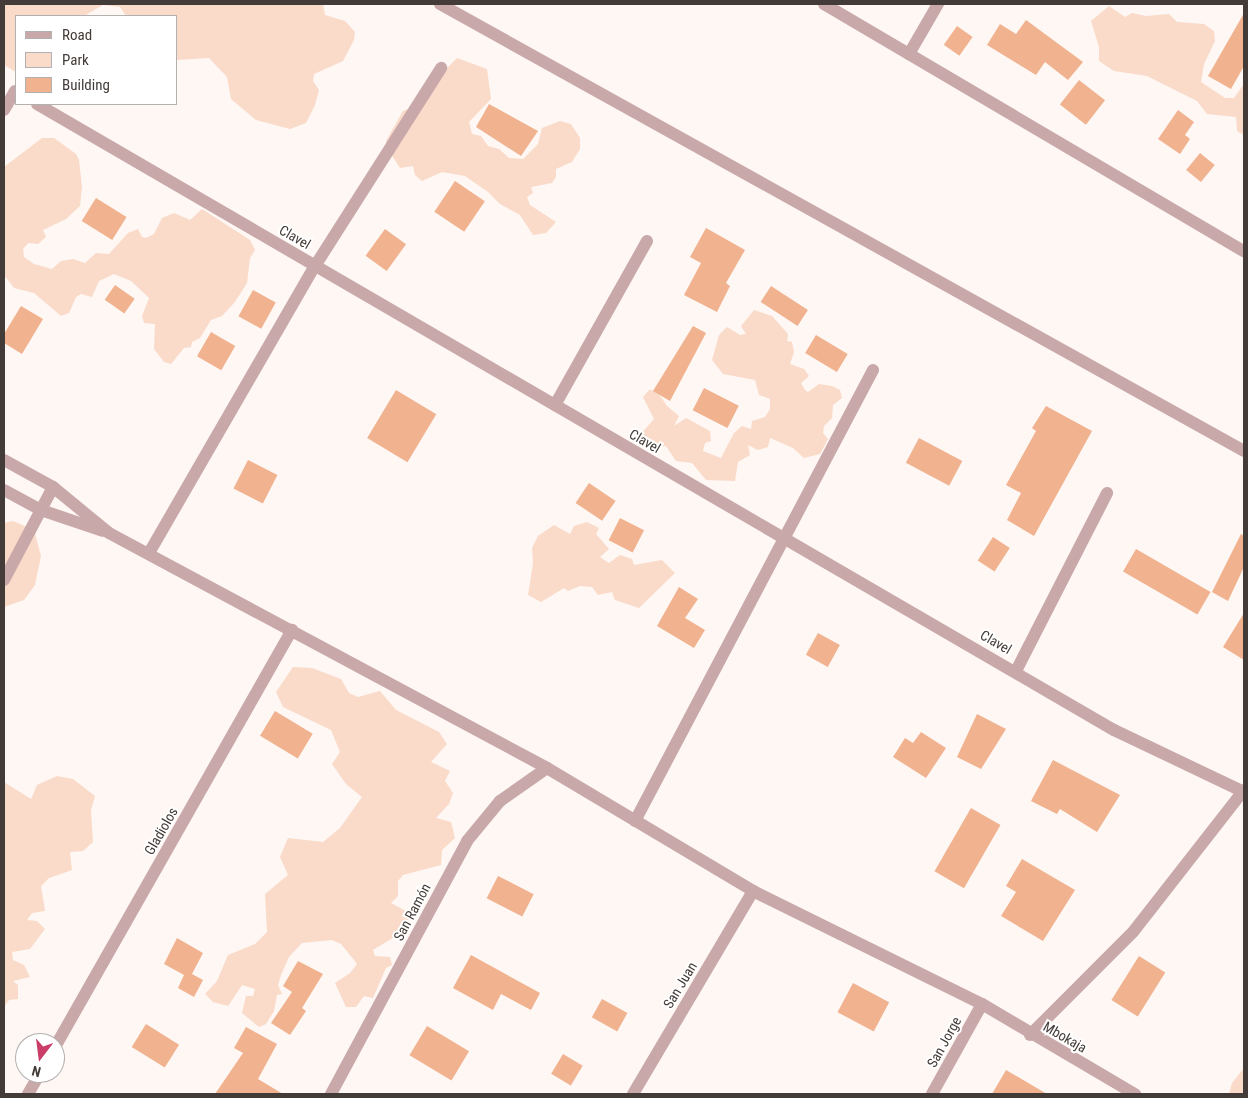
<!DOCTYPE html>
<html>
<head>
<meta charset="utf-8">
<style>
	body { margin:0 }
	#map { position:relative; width:1248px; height:1098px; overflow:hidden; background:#fef7f3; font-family:"Roboto Condensed",sans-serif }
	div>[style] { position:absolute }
	.green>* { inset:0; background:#fadac9 }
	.building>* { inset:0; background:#f1b28f; transform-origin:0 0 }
	.lane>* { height:12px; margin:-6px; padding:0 6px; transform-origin:6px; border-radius:6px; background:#c9a8aa }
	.street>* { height:12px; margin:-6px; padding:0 6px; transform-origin:6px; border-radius:6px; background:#c9a8aa }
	span { translate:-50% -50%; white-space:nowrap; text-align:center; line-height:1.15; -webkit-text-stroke:4px #fff; paint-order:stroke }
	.street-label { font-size:14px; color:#423b37 }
	.frame { position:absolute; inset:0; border:5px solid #423b37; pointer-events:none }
	.legend { position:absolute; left:15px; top:15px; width:162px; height:90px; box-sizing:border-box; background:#fff; border:1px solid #b3b1af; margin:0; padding:6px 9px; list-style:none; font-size:15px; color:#423b37 }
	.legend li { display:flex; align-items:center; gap:10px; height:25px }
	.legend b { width:25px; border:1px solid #b3b1af }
	.north { position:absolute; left:15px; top:1033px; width:50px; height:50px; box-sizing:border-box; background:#fff; border:1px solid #b3b1af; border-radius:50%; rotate:195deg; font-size:14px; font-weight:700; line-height:20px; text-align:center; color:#423b37 }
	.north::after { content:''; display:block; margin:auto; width:18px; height:22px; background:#ca3d69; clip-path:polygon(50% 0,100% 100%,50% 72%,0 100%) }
</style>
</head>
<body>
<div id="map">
	<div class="green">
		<div style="clip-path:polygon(4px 4px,323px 4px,325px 15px,345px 21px,355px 32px,354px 40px,343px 61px,314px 74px,313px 81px,319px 90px,315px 105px,306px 123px,290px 129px,256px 120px,231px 99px,227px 77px,209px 58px,176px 60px,176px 16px,126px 16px,120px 7px,103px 5px,84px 16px,16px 16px,16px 72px,4px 65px)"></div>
		<div style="clip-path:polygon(1109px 6px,1125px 17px,1132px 13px,1146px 16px,1169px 14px,1177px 22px,1204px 24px,1214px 31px,1215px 41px,1204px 64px,1201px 82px,1225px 98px,1234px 98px,1244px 84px,1244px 135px,1237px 131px,1236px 117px,1207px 114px,1197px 101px,1147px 76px,1114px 71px,1099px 61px,1099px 47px,1091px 21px)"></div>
		<div style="clip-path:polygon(457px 58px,487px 69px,491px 99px,469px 122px,472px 134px,481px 136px,488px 146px,499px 149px,509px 158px,523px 159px,538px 144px,542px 128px,560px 121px,571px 124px,580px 138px,580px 149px,572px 162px,556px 169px,556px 177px,552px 183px,531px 187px,533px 193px,527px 197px,530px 205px,556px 222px,546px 233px,533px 235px,520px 215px,500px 204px,488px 192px,465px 176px,442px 172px,422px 181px,415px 175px,413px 166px,400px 168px,387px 148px,386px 141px,403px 111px,414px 107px,422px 94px)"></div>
		<div style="clip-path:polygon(42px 138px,54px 138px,76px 154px,79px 160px,82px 187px,80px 206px,66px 219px,43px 230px,46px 237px,38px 244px,28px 243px,23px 249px,24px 257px,34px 264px,52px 269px,61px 261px,73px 259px,85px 263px,96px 253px,109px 254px,128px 233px,138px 229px,142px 237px,146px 238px,154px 234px,162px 218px,174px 213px,190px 220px,202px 209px,250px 240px,255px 250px,250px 258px,247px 283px,235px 302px,222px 316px,211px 320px,200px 338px,192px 342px,191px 347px,184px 348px,171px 364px,164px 362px,154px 349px,155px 324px,144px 323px,142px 316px,149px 298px,131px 281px,114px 274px,99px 281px,92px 297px,81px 294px,76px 297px,69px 313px,61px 316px,34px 293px,14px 288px,4px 275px,4px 167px)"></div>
		<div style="clip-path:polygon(754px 310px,772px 316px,788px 334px,787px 341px,792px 342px,794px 352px,790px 364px,804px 369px,809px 376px,801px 383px,805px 390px,808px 392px,819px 384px,832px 386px,840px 390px,842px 398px,833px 405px,832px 418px,824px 426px,823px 433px,828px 439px,820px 454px,804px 458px,793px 448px,770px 438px,768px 447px,758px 450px,748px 445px,750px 455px,738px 462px,735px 481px,706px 480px,692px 463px,676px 461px,666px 446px,644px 447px,640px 435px,654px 419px,643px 397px,649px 390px,657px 391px,667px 406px,679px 416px,674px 426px,686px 418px,710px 431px,711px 441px,705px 443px,703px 451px,721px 458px,734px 433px,742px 426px,751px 429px,752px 421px,765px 417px,770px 409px,770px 399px,759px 395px,755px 380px,723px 374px,712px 360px,719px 335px,727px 327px,740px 335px,746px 334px,741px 326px)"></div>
		<div style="clip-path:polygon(13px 521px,34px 530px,41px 556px,35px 585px,24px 600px,4px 607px,4px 523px)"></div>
		<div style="clip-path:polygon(587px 522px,599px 528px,596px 534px,609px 549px,600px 557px,609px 563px,620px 555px,632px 559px,634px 565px,662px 560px,675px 573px,639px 608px,615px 600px,612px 592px,598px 595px,592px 587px,580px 586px,568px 591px,564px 588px,541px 602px,528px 595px,533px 563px,532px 548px,538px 536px,554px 525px,570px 534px,574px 526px)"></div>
		<div style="clip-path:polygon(293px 667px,312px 668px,341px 679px,349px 693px,358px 697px,380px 691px,396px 710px,439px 732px,447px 744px,431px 762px,450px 771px,445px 781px,453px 793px,449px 804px,436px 818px,451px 822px,455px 838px,442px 850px,441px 865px,403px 875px,398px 881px,398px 896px,391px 903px,406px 911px,409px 920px,396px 936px,373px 950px,375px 956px,390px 957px,392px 965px,386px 968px,373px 998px,364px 996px,356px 1007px,346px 1007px,335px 983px,350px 973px,357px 964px,354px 960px,341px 944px,332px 940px,302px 943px,289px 957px,281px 975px,278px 985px,282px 994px,277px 995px,274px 1011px,266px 1024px,259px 1027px,242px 1013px,246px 996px,253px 996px,255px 989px,242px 985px,228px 1006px,213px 1002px,205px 994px,217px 981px,228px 955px,255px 944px,267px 932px,265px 894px,288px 875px,280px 857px,288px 838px,323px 842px,340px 828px,362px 797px,346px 784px,332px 764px,340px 752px,331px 730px,283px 707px,276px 692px)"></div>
		<div style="clip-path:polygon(57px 776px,73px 779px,95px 796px,91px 810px,93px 842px,83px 851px,70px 852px,72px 870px,49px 878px,41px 886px,45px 911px,32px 913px,27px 920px,37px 921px,45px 929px,30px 949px,12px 952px,13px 960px,24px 965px,30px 977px,13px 981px,18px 985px,18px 999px,9px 1000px,4px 1007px,4px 782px,31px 799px,37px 785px)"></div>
		<div style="clip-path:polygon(1244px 1068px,1244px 1094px,1229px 1094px,1232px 1083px)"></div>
	</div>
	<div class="building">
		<div style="clip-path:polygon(1244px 13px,1244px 66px,1231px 89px,1208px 76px)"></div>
		<div style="clip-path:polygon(1026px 20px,1083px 62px,1068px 80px,1045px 62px,1036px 75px,987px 45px,1000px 24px,1016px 34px)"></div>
		<div style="left:957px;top:26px;width:19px;height:23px;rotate:35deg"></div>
		<div style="left:1079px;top:80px;width:33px;height:31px;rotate:38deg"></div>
		<div style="clip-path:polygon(489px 104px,538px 131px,521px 156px,476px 127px)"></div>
		<div style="clip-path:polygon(1178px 110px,1194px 122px,1185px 135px,1190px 139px,1180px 154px,1158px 139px)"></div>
		<div style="left:1200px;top:153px;width:19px;height:22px;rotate:39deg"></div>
		<div style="left:455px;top:181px;width:36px;height:37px;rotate:34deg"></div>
		<div style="left:96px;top:198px;width:36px;height:27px;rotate:32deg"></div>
		<div style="clip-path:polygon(706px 228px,745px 250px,726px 283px,730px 286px,717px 312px,684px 295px,701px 263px,690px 257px)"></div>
		<div style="left:385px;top:229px;width:26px;height:33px;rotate:36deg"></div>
		<div style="left:115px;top:285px;width:24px;height:18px;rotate:35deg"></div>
		<div style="left:771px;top:286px;width:44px;height:19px;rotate:33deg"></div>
		<div style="left:253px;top:290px;width:26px;height:30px;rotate:29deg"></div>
		<div style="clip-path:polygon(21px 306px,43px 319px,22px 354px,4px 343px,4px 334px)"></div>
		<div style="clip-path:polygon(693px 326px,706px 333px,670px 401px,653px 391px)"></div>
		<div style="left:211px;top:332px;width:28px;height:28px;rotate:30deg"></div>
		<div style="left:816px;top:335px;width:37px;height:21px;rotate:31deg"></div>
		<div style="left:704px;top:388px;width:39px;height:25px;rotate:27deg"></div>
		<div style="left:396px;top:390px;width:47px;height:56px;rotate:31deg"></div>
		<div style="clip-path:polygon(1046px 406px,1092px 431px,1034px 536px,1007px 520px,1021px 493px,1006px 485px,1036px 431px,1032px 428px)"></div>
		<div style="left:919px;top:438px;width:49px;height:28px;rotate:28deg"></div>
		<div style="left:248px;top:460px;width:33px;height:32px;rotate:27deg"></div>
		<div style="left:589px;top:483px;width:32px;height:24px;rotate:34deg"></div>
		<div style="left:620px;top:518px;width:27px;height:25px;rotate:27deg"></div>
		<div style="clip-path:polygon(1241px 534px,1244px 536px,1244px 567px,1228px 601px,1212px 592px)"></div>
		<div style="left:993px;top:537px;width:20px;height:28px;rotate:33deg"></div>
		<div style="left:1136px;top:549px;width:86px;height:26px;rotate:30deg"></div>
		<div style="clip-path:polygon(679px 587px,698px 599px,685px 618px,705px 630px,694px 648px,657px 626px)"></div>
		<div style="clip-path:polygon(1244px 613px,1244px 660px,1223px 647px)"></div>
		<div style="left:818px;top:633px;width:25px;height:25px;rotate:29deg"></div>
		<div style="left:275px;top:711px;width:44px;height:29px;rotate:31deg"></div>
		<div style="clip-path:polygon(977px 714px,1006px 729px,981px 769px,957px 757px)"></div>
		<div style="clip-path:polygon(921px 732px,946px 748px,926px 778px,893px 757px,905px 738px,913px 743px)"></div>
		<div style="clip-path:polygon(1053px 760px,1120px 795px,1097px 832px,1060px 809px,1057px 814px,1031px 801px)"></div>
		<div style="left:971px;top:808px;width:34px;height:73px;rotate:30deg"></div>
		<div style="clip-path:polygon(1022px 859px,1075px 890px,1043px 941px,1001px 916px,1016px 892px,1006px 886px)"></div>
		<div style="left:498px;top:876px;width:40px;height:25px;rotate:27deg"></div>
		<div style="clip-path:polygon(177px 938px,203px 953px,192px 974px,203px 980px,194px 997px,178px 988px,184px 975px,164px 964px)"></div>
		<div style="clip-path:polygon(471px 955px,540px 993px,531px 1010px,501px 994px,493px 1010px,453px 988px)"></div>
		<div style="left:1139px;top:956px;width:31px;height:52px;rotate:32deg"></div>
		<div style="clip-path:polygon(298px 961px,323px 974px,302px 1008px,306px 1011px,290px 1035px,271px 1023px,292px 992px,283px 986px)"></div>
		<div style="left:853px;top:983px;width:41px;height:33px;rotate:28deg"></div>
		<div style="left:602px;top:999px;width:29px;height:21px;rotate:29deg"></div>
		<div style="left:146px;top:1024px;width:39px;height:27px;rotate:32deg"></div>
		<div style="left:427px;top:1026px;width:49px;height:34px;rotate:31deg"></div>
		<div style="clip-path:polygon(246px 1027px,277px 1044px,258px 1079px,283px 1094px,215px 1094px,243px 1053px,234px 1048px)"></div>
		<div style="left:563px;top:1054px;width:23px;height:23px;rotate:31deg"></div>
		<div style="clip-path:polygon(1006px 1070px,1047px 1094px,992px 1094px)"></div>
	</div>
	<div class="lane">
		<div style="left:440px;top:4px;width:920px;rotate:29.07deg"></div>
		<div style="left:555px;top:405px;width:188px;rotate:-60.7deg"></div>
		<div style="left:149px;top:553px;width:332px;rotate:-60deg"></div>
		<div style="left:315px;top:266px;width:235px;rotate:-57.5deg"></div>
		<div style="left:1016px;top:671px;width:200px;rotate:-62.9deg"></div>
		<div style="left:635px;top:821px;width:510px;rotate:-62.18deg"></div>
		<div style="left:1030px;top:1035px;width:146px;rotate:-45deg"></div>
		<div style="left:1133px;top:932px;width:180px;rotate:-52deg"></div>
	</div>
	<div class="street">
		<div style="left:824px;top:4px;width:487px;rotate:30.5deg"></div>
		<div style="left:909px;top:54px;width:58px;rotate:-59.9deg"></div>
		<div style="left:37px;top:104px;width:1246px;rotate:30.17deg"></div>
		<div style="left:1114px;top:730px;width:144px;rotate:25.5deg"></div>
		<div style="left:4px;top:110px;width:22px;rotate:-60deg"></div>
		<div style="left:4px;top:460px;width:56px;rotate:28.9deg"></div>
		<div style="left:53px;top:487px;width:72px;rotate:39.4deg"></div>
		<div style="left:109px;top:533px;width:497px;rotate:28.2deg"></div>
		<div style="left:547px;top:768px;width:240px;rotate:30.8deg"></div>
		<div style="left:753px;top:891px;width:255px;rotate:26.3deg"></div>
		<div style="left:982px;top:1004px;width:178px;rotate:30.5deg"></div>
		<div style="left:4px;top:490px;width:42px;rotate:28.4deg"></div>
		<div style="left:41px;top:510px;width:65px;rotate:18.7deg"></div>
		<div style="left:4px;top:580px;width:105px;rotate:-62.2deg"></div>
		<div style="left:55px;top:1047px;width:480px;rotate:-60.4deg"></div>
		<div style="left:28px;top:1094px;width:24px;rotate:-60deg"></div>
		<div style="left:331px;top:1094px;width:287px;rotate:-61.7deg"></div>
		<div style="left:467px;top:841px;width:52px;rotate:-50.5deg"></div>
		<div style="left:500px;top:801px;width:57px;rotate:-35.1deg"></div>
		<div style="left:633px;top:1094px;width:236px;rotate:-59.4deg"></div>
		<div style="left:932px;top:1094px;width:103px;rotate:-60.9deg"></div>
	</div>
	<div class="street-label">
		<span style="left:295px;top:237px;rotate:30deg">Clavel</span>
		<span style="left:645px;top:441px;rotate:30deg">Clavel</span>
		<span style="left:996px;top:642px;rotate:30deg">Clavel</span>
		<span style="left:161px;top:831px;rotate:-60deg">Gladiolos</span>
		<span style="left:412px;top:912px;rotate:-62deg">San Ramón</span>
		<span style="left:680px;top:985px;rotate:-59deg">San Juan</span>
		<span style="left:1065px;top:1037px;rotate:30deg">Mbokaja</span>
		<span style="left:944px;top:1042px;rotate:-61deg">San Jorge</span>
	</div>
	<div class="frame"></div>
	<ul class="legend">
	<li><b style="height:6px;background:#c9a8aa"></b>Road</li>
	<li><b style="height:14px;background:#fadac9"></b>Park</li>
	<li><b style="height:14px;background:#f1b28f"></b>Building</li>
	</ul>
	<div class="north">N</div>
</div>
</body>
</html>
